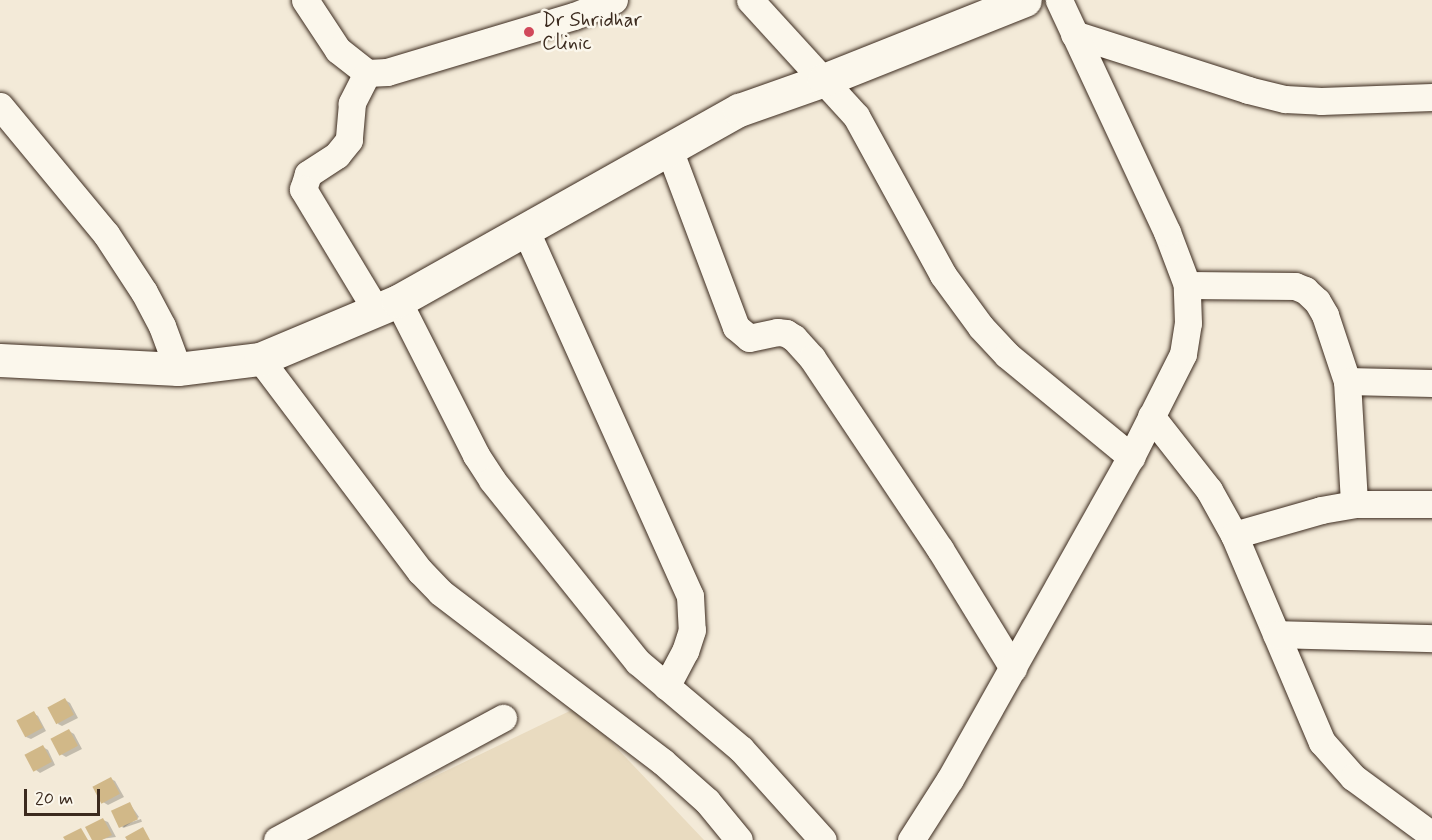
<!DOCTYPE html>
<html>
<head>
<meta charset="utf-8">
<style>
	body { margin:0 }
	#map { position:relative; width:1432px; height:840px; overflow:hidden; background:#f3ead8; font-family:Mynerve,sans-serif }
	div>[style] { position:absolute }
	.built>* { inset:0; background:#e9dbc0 }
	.shadow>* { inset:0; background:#0003; transform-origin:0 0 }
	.building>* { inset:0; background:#d1b888; transform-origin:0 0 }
	.roads { filter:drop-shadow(0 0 2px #3b2a1e) drop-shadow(0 0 2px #3b2a1e) }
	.minor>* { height:27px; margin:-13.5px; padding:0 13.5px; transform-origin:13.5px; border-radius:13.5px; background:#fbf7ec }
	.major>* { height:33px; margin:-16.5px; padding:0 16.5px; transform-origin:16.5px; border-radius:16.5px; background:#fbf7ec }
	.dots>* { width:16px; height:16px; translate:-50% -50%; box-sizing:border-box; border:3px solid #fbf7ec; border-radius:50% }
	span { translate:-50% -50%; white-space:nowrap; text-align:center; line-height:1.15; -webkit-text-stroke:5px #fbf7ec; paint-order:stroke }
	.poi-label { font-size:20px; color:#3b2a1e }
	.left { translate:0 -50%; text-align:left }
	.scale { position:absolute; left:24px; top:789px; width:76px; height:27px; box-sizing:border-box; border:3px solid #3b2a1e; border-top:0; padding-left:8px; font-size:18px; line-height:21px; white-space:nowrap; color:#3b2a1e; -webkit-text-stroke:4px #fbf7ec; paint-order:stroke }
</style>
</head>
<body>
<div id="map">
	<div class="built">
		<div style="clip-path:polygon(578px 707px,704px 840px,303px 840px)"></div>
	</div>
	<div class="shadow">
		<div style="clip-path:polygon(65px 700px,70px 703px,78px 718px,62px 726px,58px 724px)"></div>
		<div style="clip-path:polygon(33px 713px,38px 716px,46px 731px,31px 739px,26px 737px)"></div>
		<div style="clip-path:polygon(69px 731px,74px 734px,82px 749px,66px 757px,61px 754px,53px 739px)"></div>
		<div style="clip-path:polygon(43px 747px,48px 750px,55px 765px,40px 773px,36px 770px,27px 755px)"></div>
		<div style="clip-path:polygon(111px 779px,115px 781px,124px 797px,108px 805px,103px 802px)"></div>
		<div style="clip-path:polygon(130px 804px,139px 817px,123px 828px,114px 812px)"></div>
		<div style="left:141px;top:819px;width:3px;height:19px;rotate:72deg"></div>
		<div style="clip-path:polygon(103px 820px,108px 822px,116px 837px,94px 840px)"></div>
	</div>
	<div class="building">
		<div style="left:65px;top:698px;width:19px;height:20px;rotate:62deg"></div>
		<div style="left:34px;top:711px;width:19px;height:20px;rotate:62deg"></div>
		<div style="left:69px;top:729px;width:19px;height:21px;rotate:62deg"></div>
		<div style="left:43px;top:745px;width:19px;height:21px;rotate:62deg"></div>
		<div style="left:111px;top:777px;width:19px;height:21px;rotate:62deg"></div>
		<div style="left:130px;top:802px;width:19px;height:21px;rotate:65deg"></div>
		<div style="clip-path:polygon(103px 818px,112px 835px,102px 840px,92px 840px,85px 827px)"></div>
		<div style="clip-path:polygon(143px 827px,150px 840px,127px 840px,125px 837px)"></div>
		<div style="clip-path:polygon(81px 828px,88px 840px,65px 840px,63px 837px)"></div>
	</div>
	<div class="roads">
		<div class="minor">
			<div style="left:305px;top:0;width:60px;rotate:56.6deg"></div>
			<div style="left:338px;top:50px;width:37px;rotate:38deg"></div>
			<div style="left:367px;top:73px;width:20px;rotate:-3deg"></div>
			<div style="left:387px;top:72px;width:195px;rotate:-16.7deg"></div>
			<div style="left:574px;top:16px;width:43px;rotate:-21.8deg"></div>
			<div style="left:750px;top:0;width:157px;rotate:47.6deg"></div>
			<div style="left:856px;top:116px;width:181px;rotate:61.3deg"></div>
			<div style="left:943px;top:275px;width:64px;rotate:53.8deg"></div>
			<div style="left:981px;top:327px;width:38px;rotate:47deg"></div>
			<div style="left:1007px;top:355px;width:161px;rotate:39.4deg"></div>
			<div style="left:1074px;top:34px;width:183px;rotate:17.8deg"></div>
			<div style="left:1248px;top:90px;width:38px;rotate:14deg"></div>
			<div style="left:1285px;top:99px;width:36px;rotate:3deg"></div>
			<div style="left:1321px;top:101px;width:111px;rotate:-2.1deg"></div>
			<div style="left:367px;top:73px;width:34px;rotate:117deg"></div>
			<div style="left:352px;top:103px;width:37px;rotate:95deg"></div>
			<div style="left:349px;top:140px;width:19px;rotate:129deg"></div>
			<div style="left:337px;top:155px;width:35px;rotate:147deg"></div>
			<div style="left:308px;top:174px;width:16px;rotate:108deg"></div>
			<div style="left:303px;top:189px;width:141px;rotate:58.9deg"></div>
			<div style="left:0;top:106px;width:166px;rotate:50.4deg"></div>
			<div style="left:106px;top:234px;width:69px;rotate:56.8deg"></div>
			<div style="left:144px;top:292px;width:38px;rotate:62deg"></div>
			<div style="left:162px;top:326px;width:46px;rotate:69.6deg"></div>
			<div style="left:669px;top:149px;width:190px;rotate:69.4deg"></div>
			<div style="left:736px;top:327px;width:17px;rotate:40deg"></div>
			<div style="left:749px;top:338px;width:29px;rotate:-12deg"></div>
			<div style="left:777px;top:332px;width:9px;rotate:6deg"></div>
			<div style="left:786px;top:333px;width:9px;rotate:32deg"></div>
			<div style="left:794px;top:338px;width:27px;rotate:48deg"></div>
			<div style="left:812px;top:358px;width:230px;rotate:56.2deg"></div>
			<div style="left:940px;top:549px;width:140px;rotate:58.5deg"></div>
			<div style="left:526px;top:231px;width:400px;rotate:65.8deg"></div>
			<div style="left:690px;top:596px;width:34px;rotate:87deg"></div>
			<div style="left:692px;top:630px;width:22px;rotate:108deg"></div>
			<div style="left:685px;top:651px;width:40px;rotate:118deg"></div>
			<div style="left:1187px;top:285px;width:108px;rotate:0.5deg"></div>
			<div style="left:1295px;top:286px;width:11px;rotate:22deg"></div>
			<div style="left:1305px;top:290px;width:16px;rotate:43deg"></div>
			<div style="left:1317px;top:301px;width:16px;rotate:60deg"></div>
			<div style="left:1325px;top:315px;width:70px;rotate:71.6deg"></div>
			<div style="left:1347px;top:381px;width:123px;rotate:86.7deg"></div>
			<div style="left:398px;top:301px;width:173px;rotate:63.1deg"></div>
			<div style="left:476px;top:455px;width:30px;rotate:57deg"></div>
			<div style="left:492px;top:480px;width:233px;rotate:51.3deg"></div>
			<div style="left:638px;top:662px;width:135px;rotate:40.2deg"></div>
			<div style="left:741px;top:749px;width:122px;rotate:48deg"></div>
			<div style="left:260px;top:359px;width:266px;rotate:53deg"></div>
			<div style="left:420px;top:571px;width:29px;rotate:46deg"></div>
			<div style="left:440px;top:592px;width:280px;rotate:37.3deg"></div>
			<div style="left:663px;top:762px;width:59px;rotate:41.6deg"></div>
			<div style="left:707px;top:801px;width:50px;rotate:50.6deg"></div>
			<div style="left:1347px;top:381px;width:85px;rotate:1.3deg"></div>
			<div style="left:1151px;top:416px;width:94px;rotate:51.9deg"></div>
			<div style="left:1209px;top:490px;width:51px;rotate:60.9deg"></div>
			<div style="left:1234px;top:535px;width:225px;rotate:67deg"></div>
			<div style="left:1322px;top:742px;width:47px;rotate:48.5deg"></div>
			<div style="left:1353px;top:777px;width:98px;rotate:36.3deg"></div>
			<div style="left:1234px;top:535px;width:91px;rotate:-16deg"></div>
			<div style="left:1321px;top:510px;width:34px;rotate:-10deg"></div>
			<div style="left:1354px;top:504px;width:78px"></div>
			<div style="left:1276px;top:634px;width:156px;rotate:1.5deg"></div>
			<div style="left:277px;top:840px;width:257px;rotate:-28.4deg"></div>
			<div style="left:911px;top:840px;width:72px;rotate:-57.4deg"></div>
			<div style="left:950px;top:779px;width:369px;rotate:-60.7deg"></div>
			<div style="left:1131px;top:457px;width:115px;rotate:-63.2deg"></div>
			<div style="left:1183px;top:354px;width:31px;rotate:-81deg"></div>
			<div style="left:1188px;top:323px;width:38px;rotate:-92deg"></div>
			<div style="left:1187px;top:285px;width:57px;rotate:-110.7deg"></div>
			<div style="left:1167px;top:232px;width:256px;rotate:-115deg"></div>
		</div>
		<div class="major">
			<div style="left:0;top:360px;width:178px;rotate:2.9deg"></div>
			<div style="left:178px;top:369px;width:83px;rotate:-7deg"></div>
			<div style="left:260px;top:359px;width:150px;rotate:-22.8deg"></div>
			<div style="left:398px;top:301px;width:391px;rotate:-29.3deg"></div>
			<div style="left:739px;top:110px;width:90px;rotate:-19.4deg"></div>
			<div style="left:824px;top:80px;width:216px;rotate:-21.7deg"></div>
		</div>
	</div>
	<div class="dots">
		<div style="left:529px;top:32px;background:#d1495b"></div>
	</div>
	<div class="poi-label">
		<span class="left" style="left:542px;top:32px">Dr Shridhar<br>Clinic</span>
	</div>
	<div class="scale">20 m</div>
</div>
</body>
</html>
